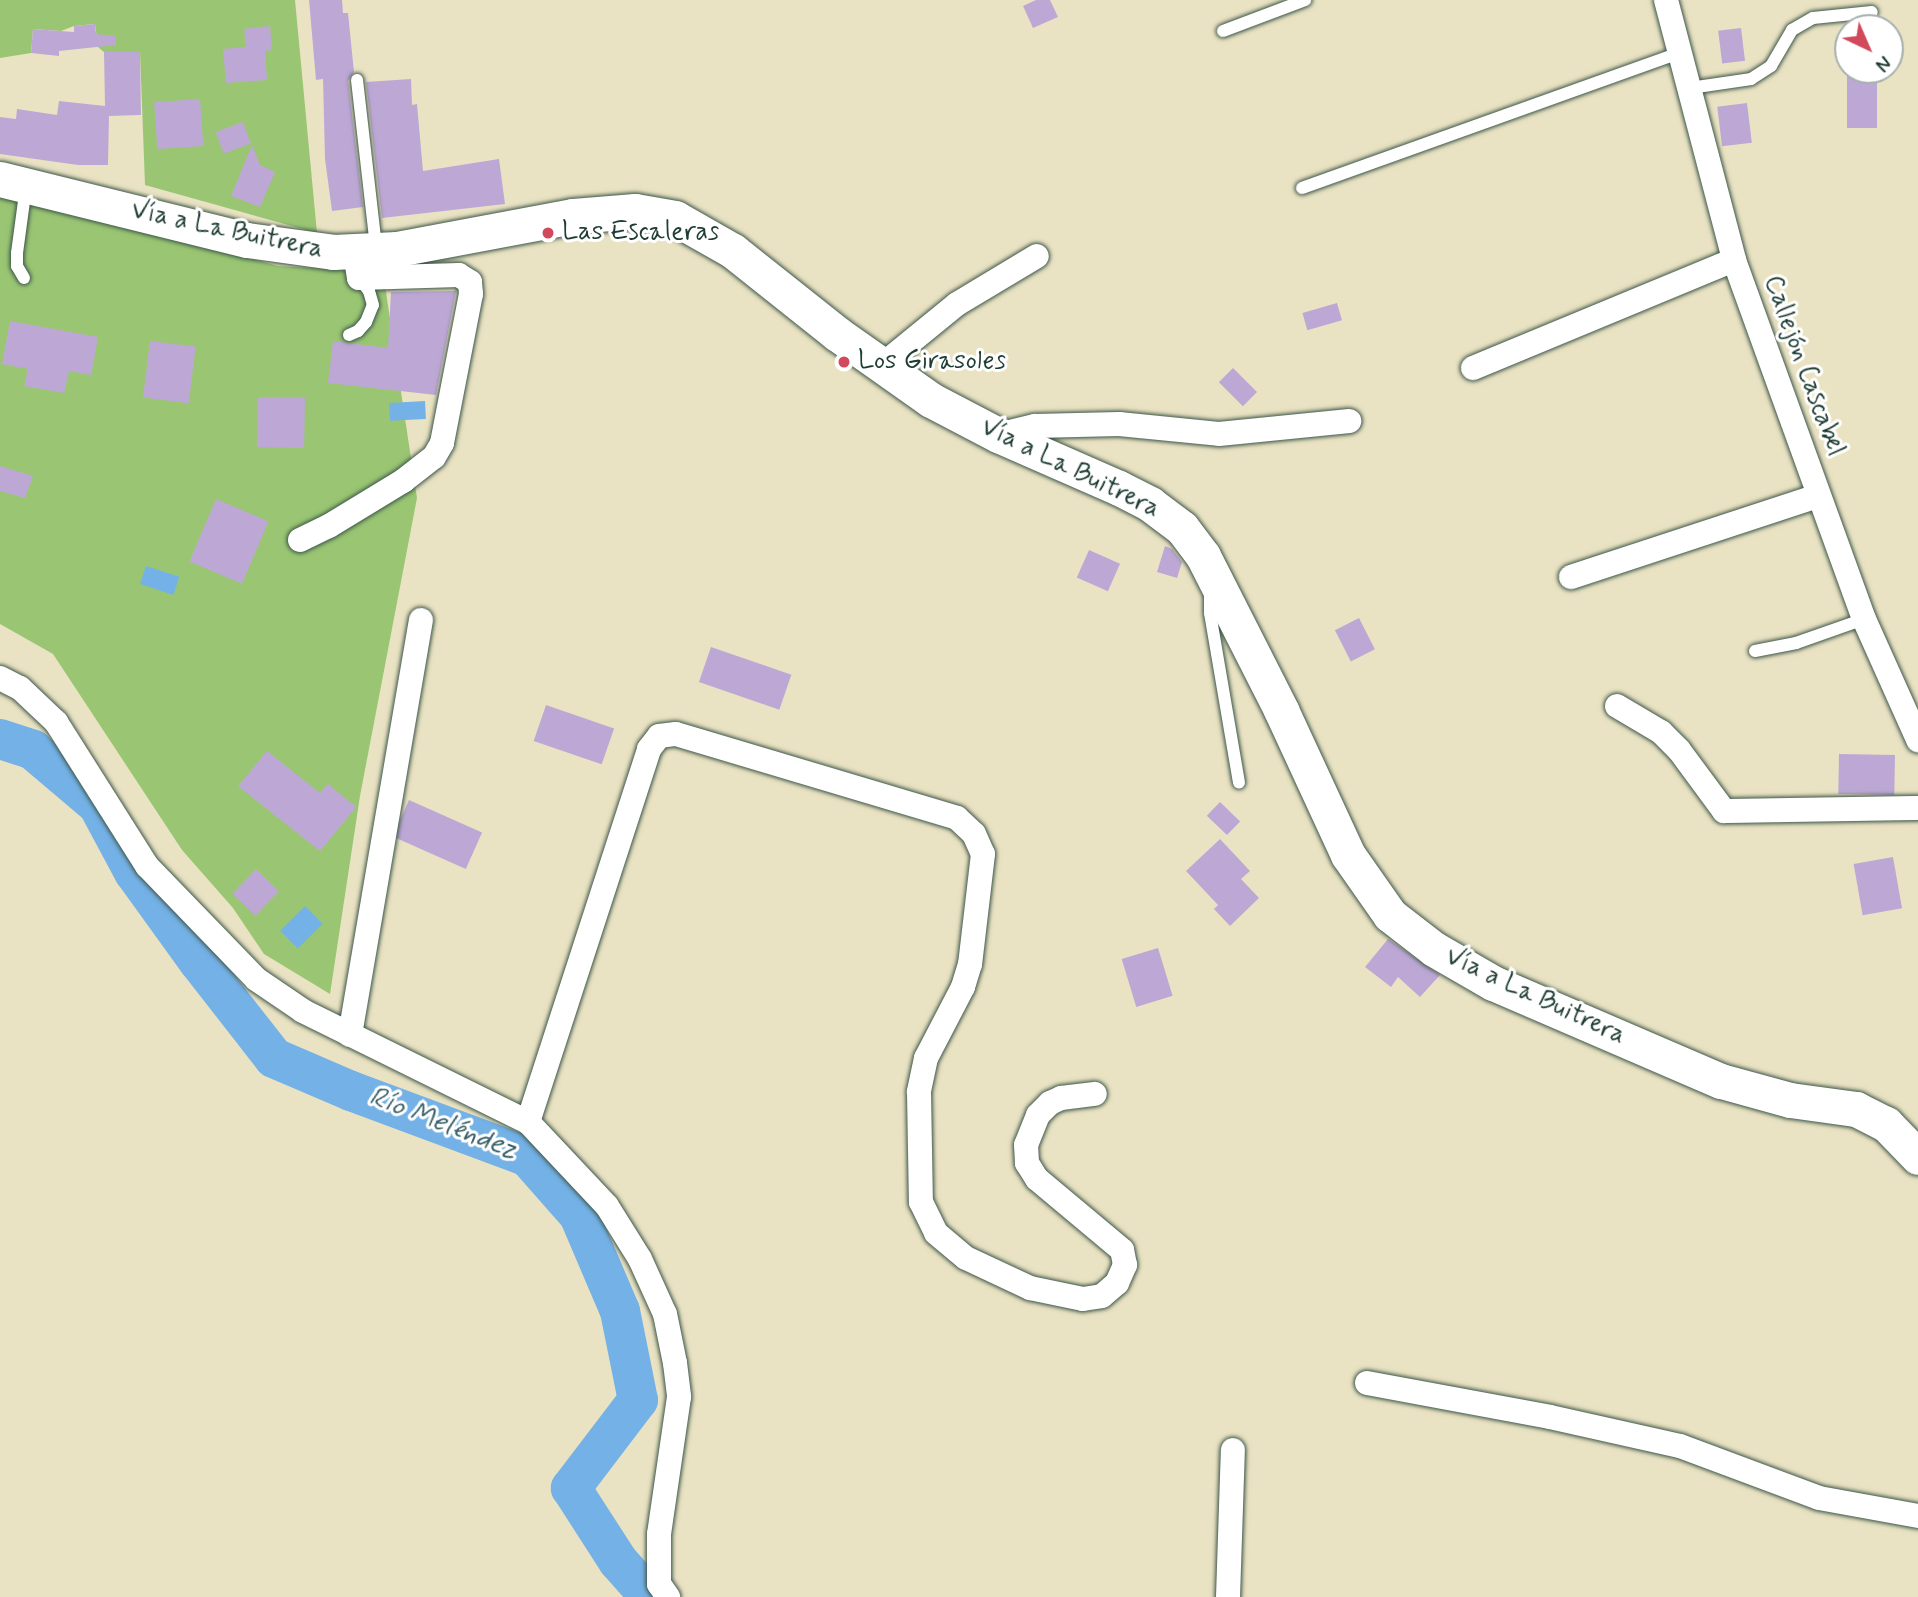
<!DOCTYPE html>
<html>
<head>
<meta charset="utf-8">
<style>
	body { margin:0 }
	#map { position:relative; width:1918px; height:1597px; overflow:hidden; background:#eae3c3; font-family:Mynerve,sans-serif }
	div>[style] { position:absolute }
	.green>* { inset:0; background:#9ac673 }
	.water>* { inset:0; background:#74b1e6; transform-origin:0 0 }
	.river>* { height:40px; margin:-20px; padding:0 20px; transform-origin:20px; border-radius:20px; background:#74b1e6 }
	.building>* { inset:0; background:#bda8d5; transform-origin:0 0 }
	.roads { filter:drop-shadow(0 0 2px #3d5649) drop-shadow(0 0 2px #3d5649) }
	.lane>* { height:12px; margin:-6px; padding:0 6px; transform-origin:6px; border-radius:6px; background:#fff }
	.street>* { height:24px; margin:-12px; padding:0 12px; transform-origin:12px; border-radius:12px; background:#fff }
	.secondary>* { height:35px; margin:-17.5px; padding:0 17.5px; transform-origin:17.5px; border-radius:17.5px; background:#fff }
	.dots>* { width:19px; height:19px; translate:-50% -50%; box-sizing:border-box; border:4px solid #fff; border-radius:50% }
	span { translate:-50% -50%; white-space:nowrap; text-align:center; line-height:1.15; -webkit-text-stroke:6px #fff; paint-order:stroke }
	.street-label { font-size:26px; color:#1f3d34 }
	.poi-label { font-size:26px; color:#1f3d34 }
	.left { translate:0 -50%; text-align:left }
	.water-label { font-size:28px; color:#396069; font-style:italic }
	.north { position:absolute; left:1834px; top:14px; width:70px; height:70px; box-sizing:border-box; background:#fff; border:2px solid #a5b1ae; border-radius:50%; rotate:136deg; font-size:19px; font-weight:700; line-height:28px; text-align:center; color:#1f3d34 }
	.north::after { content:''; display:block; margin:auto; width:24px; height:32px; background:#d1495b; clip-path:polygon(50% 0,100% 100%,50% 72%,0 100%) }
</style>
</head>
<body>
<div id="map">
	<div class="green">
		<div style="clip-path:polygon(0 0,295px 0,317px 233px,145px 185px,140px 52px,104px 52px,98px 47px,95px 24px,74px 26px,61px 31px,33px 29px,31px 53px,0 58px)"></div>
		<div style="clip-path:polygon(0 190px,278px 266px,383px 272px,417px 498px,360px 796px,330px 994px,264px 954px,233px 908px,182px 850px,53px 654px,0 624px)"></div>
	</div>
	<div class="water">
		<div style="left:425px;top:401px;width:18px;height:36px;rotate:87deg"></div>
		<div style="left:146px;top:566px;width:35px;height:19px;rotate:18deg"></div>
		<div style="left:305px;top:906px;width:25px;height:35px;rotate:45deg"></div>
	</div>
	<div class="river">
		<div style="left:0;top:739px;width:35px;rotate:18deg"></div>
		<div style="left:33px;top:750px;width:85px;rotate:40.2deg"></div>
		<div style="left:98px;top:805px;width:76px;rotate:61.8deg"></div>
		<div style="left:134px;top:872px;width:111px;rotate:54.2deg"></div>
		<div style="left:199px;top:962px;width:122px;rotate:52deg"></div>
		<div style="left:274px;top:1058px;width:84px;rotate:23.2deg"></div>
		<div style="left:351px;top:1091px;width:189px;rotate:20.4deg"></div>
		<div style="left:528px;top:1157px;width:77px;rotate:48.7deg"></div>
		<div style="left:579px;top:1215px;width:104px;rotate:66.9deg"></div>
		<div style="left:620px;top:1311px;width:91px;rotate:78.6deg"></div>
		<div style="left:638px;top:1400px;width:111px;rotate:127.3deg"></div>
		<div style="left:571px;top:1488px;width:87px;rotate:57.2deg"></div>
		<div style="left:618px;top:1561px;width:48px;rotate:48.4deg"></div>
	</div>
	<div class="building">
		<div style="clip-path:polygon(309px 0,342px 0,343px 13px,348px 13px,354px 72px,348px 81px,363px 207px,332px 211px,325px 159px,323px 79px,316px 80px)"></div>
		<div style="clip-path:polygon(1036px 0,1050px 0,1058px 17px,1033px 28px,1023px 6px)"></div>
		<div style="clip-path:polygon(95px 24px,96px 34px,116px 36px,116px 45px,59px 51px,59px 56px,31px 53px,33px 29px,74px 32px,74px 26px)"></div>
		<div style="clip-path:polygon(270px 26px,272px 50px,265px 51px,267px 80px,226px 83px,223px 49px,246px 47px,244px 29px)"></div>
		<div style="left:1741px;top:28px;width:33px;height:23px;rotate:83deg"></div>
		<div style="clip-path:polygon(104px 52px,140px 52px,141px 115px,109px 116px,108px 165px,78px 165px,0 154px,0 117px,16px 119px,17px 109px,57px 115px,59px 101px,105px 106px)"></div>
		<div style="left:1847px;top:70px;width:30px;height:58px"></div>
		<div style="clip-path:polygon(411px 79px,412px 105px,417px 104px,423px 171px,499px 159px,505px 204px,382px 218px,366px 82px)"></div>
		<div style="left:200px;top:99px;width:47px;height:46px;rotate:86deg"></div>
		<div style="left:1747px;top:103px;width:40px;height:30px;rotate:83deg"></div>
		<div style="left:243px;top:122px;width:23px;height:29px;rotate:70deg"></div>
		<div style="clip-path:polygon(252px 145px,260px 165px,275px 172px,260px 207px,231px 196px)"></div>
		<div style="clip-path:polygon(456px 291px,436px 395px,328px 383px,333px 341px,388px 348px,391px 292px)"></div>
		<div style="left:1337px;top:303px;width:18px;height:36px;rotate:74deg"></div>
		<div style="clip-path:polygon(10px 321px,98px 337px,91px 375px,69px 371px,64px 393px,24px 386px,28px 369px,2px 364px)"></div>
		<div style="left:150px;top:341px;width:46px;height:57px;rotate:7deg"></div>
		<div style="left:1233px;top:368px;width:34px;height:20px;rotate:45deg"></div>
		<div style="left:258px;top:397px;width:47px;height:50px;rotate:1deg"></div>
		<div style="clip-path:polygon(0 466px,33px 476px,25px 498px,0 491px)"></div>
		<div style="left:216px;top:499px;width:57px;height:68px;rotate:23deg"></div>
		<div style="clip-path:polygon(1165px 546px,1172px 549px,1182px 562px,1177px 578px,1157px 572px)"></div>
		<div style="left:1089px;top:550px;width:34px;height:30px;rotate:24deg"></div>
		<div style="left:1359px;top:618px;width:35px;height:27px;rotate:63deg"></div>
		<div style="left:711px;top:647px;width:85px;height:37px;rotate:19deg"></div>
		<div style="left:546px;top:705px;width:72px;height:38px;rotate:19deg"></div>
		<div style="clip-path:polygon(267px 751px,320px 793px,328px 784px,356px 807px,320px 851px,238px 786px)"></div>
		<div style="left:1839px;top:754px;width:56px;height:40px;rotate:1deg"></div>
		<div style="left:409px;top:800px;width:80px;height:40px;rotate:24deg"></div>
		<div style="left:1220px;top:802px;width:28px;height:19px;rotate:44deg"></div>
		<div style="clip-path:polygon(1220px 839px,1250px 871px,1241px 879px,1259px 898px,1230px 926px,1214px 909px,1218px 905px,1186px 871px)"></div>
		<div style="left:1893px;top:857px;width:52px;height:40px;rotate:80deg"></div>
		<div style="left:256px;top:869px;width:32px;height:34px;rotate:44deg"></div>
		<div style="clip-path:polygon(1388px 939px,1440px 975px,1420px 997px,1398px 977px,1391px 987px,1365px 967px)"></div>
		<div style="left:1158px;top:948px;width:50px;height:38px;rotate:73deg"></div>
	</div>
	<div class="roads">
		<div class="lane">
			<div style="left:1223px;top:31px;width:88px;rotate:-20.7deg"></div>
			<div style="left:357px;top:80px;width:167px;rotate:83.5deg"></div>
			<div style="left:1690px;top:88px;width:62px;rotate:-8.4deg"></div>
			<div style="left:1751px;top:79px;width:24px;rotate:-33deg"></div>
			<div style="left:1771px;top:66px;width:42px;rotate:-59.7deg"></div>
			<div style="left:1792px;top:30px;width:24px;rotate:-30deg"></div>
			<div style="left:1813px;top:18px;width:59px;rotate:-5.8deg"></div>
			<div style="left:1302px;top:188px;width:403px;rotate:-19.7deg"></div>
			<div style="left:24px;top:278px;width:14px;rotate:-120deg"></div>
			<div style="left:17px;top:266px;width:13px;rotate:-90deg"></div>
			<div style="left:17px;top:253px;width:68px;rotate:-82.3deg"></div>
			<div style="left:349px;top:335px;width:10px;rotate:-24deg"></div>
			<div style="left:358px;top:331px;width:12px;rotate:-48deg"></div>
			<div style="left:366px;top:322px;width:18px;rotate:-68deg"></div>
			<div style="left:373px;top:305px;width:15px;rotate:-106deg"></div>
			<div style="left:369px;top:291px;width:16px;rotate:-128deg"></div>
			<div style="left:1210px;top:592px;width:21px;rotate:90deg"></div>
			<div style="left:1210px;top:613px;width:172px;rotate:80.3deg"></div>
			<div style="left:1755px;top:651px;width:42px;rotate:-11deg"></div>
			<div style="left:1796px;top:643px;width:72px;rotate:-19.4deg"></div>
		</div>
		<div class="street">
			<div style="left:1666px;top:0;width:269px;rotate:75.3deg"></div>
			<div style="left:1734px;top:260px;width:382px;rotate:70.1deg"></div>
			<div style="left:1864px;top:619px;width:133px;rotate:65.9deg"></div>
			<div style="left:881px;top:366px;width:98px;rotate:-39.2deg"></div>
			<div style="left:957px;top:304px;width:93px;rotate:-31deg"></div>
			<div style="left:1473px;top:368px;width:282px;rotate:-22.5deg"></div>
			<div style="left:998px;top:435px;width:38px;rotate:-14deg"></div>
			<div style="left:1035px;top:426px;width:84px;rotate:-1.4deg"></div>
			<div style="left:1119px;top:424px;width:100px;rotate:5.7deg"></div>
			<div style="left:1219px;top:434px;width:131px;rotate:-5.7deg"></div>
			<div style="left:300px;top:540px;width:32px;rotate:-26deg"></div>
			<div style="left:329px;top:526px;width:87px;rotate:-31.3deg"></div>
			<div style="left:403px;top:481px;width:39px;rotate:-38deg"></div>
			<div style="left:434px;top:457px;width:16px;rotate:-60deg"></div>
			<div style="left:442px;top:443px;width:152px;rotate:-79deg"></div>
			<div style="left:471px;top:294px;width:12px;rotate:-95deg"></div>
			<div style="left:470px;top:282px;width:13px;rotate:-148deg"></div>
			<div style="left:459px;top:275px;width:100px;rotate:178.3deg"></div>
			<div style="left:359px;top:278px;width:26px;rotate:-99deg"></div>
			<div style="left:1571px;top:577px;width:260px;rotate:-18.2deg"></div>
			<div style="left:0;top:678px;width:22px;rotate:27deg"></div>
			<div style="left:20px;top:688px;width:50px;rotate:43.4deg"></div>
			<div style="left:56px;top:722px;width:170px;rotate:57.7deg"></div>
			<div style="left:147px;top:866px;width:157px;rotate:46deg"></div>
			<div style="left:256px;top:979px;width:57px;rotate:34.2deg"></div>
			<div style="left:303px;top:1011px;width:251px;rotate:26.3deg"></div>
			<div style="left:528px;top:1122px;width:115px;rotate:46.8deg"></div>
			<div style="left:607px;top:1206px;width:62px;rotate:58.1deg"></div>
			<div style="left:640px;top:1259px;width:60px;rotate:65.6deg"></div>
			<div style="left:665px;top:1314px;width:50px;rotate:78.5deg"></div>
			<div style="left:675px;top:1363px;width:34px;rotate:83deg"></div>
			<div style="left:679px;top:1397px;width:138px;rotate:98.3deg"></div>
			<div style="left:659px;top:1534px;width:50px;rotate:90deg"></div>
			<div style="left:659px;top:1584px;width:16px;rotate:55deg"></div>
			<div style="left:1617px;top:706px;width:51px;rotate:30.6deg"></div>
			<div style="left:1661px;top:732px;width:25px;rotate:45deg"></div>
			<div style="left:1679px;top:750px;width:76px;rotate:53.6deg"></div>
			<div style="left:1724px;top:811px;width:194px;rotate:-0.9deg"></div>
			<div style="left:350px;top:1035px;width:421px;rotate:-80.3deg"></div>
			<div style="left:528px;top:1122px;width:392px;rotate:-72deg"></div>
			<div style="left:649px;top:749px;width:16px;rotate:-52deg"></div>
			<div style="left:659px;top:736px;width:17px;rotate:-7deg"></div>
			<div style="left:676px;top:734px;width:293px;rotate:16.6deg"></div>
			<div style="left:957px;top:818px;width:23px;rotate:43deg"></div>
			<div style="left:974px;top:834px;width:22px;rotate:66deg"></div>
			<div style="left:983px;top:854px;width:111px;rotate:96.7deg"></div>
			<div style="left:970px;top:964px;width:24px;rotate:107deg"></div>
			<div style="left:963px;top:987px;width:80px;rotate:117.5deg"></div>
			<div style="left:926px;top:1058px;width:35px;rotate:102deg"></div>
			<div style="left:919px;top:1092px;width:110px;rotate:89deg"></div>
			<div style="left:921px;top:1202px;width:34px;rotate:64deg"></div>
			<div style="left:936px;top:1233px;width:39px;rotate:40deg"></div>
			<div style="left:966px;top:1258px;width:71px;rotate:25.1deg"></div>
			<div style="left:1030px;top:1288px;width:54px;rotate:11.7deg"></div>
			<div style="left:1083px;top:1299px;width:19px;rotate:-9deg"></div>
			<div style="left:1102px;top:1296px;width:20px;rotate:-41deg"></div>
			<div style="left:1117px;top:1283px;width:20px;rotate:-66deg"></div>
			<div style="left:1125px;top:1265px;width:15px;rotate:-101deg"></div>
			<div style="left:1122px;top:1250px;width:111px;rotate:-140.1deg"></div>
			<div style="left:1037px;top:1179px;width:19px;rotate:-122deg"></div>
			<div style="left:1027px;top:1163px;width:18px;rotate:-93deg"></div>
			<div style="left:1026px;top:1145px;width:32px;rotate:-68deg"></div>
			<div style="left:1038px;top:1115px;width:17px;rotate:-45deg"></div>
			<div style="left:1050px;top:1103px;width:12px;rotate:-24deg"></div>
			<div style="left:1061px;top:1098px;width:34px;rotate:-7deg"></div>
			<div style="left:1367px;top:1383px;width:186px;rotate:10.5deg"></div>
			<div style="left:1550px;top:1417px;width:133px;rotate:12.6deg"></div>
			<div style="left:1680px;top:1446px;width:148px;rotate:20.5deg"></div>
			<div style="left:1819px;top:1498px;width:101px;rotate:10.3deg"></div>
			<div style="left:1228px;top:1597px;width:147px;rotate:-88.1deg"></div>
		</div>
		<div class="secondary">
			<div style="left:0;top:179px;width:254px;rotate:13.9deg"></div>
			<div style="left:247px;top:240px;width:87px;rotate:7.9deg"></div>
			<div style="left:333px;top:252px;width:64px;rotate:-2.7deg"></div>
			<div style="left:397px;top:249px;width:179px;rotate:-10.6deg"></div>
			<div style="left:573px;top:216px;width:62px;rotate:-4.6deg"></div>
			<div style="left:635px;top:211px;width:41px;rotate:9.9deg"></div>
			<div style="left:675px;top:218px;width:67px;rotate:29.6deg"></div>
			<div style="left:733px;top:251px;width:132px;rotate:38.5deg"></div>
			<div style="left:836px;top:333px;width:116px;rotate:35.2deg"></div>
			<div style="left:931px;top:400px;width:76px;rotate:27.6deg"></div>
			<div style="left:998px;top:435px;width:132px;rotate:23.7deg"></div>
			<div style="left:1119px;top:488px;width:35px;rotate:27deg"></div>
			<div style="left:1150px;top:504px;width:40px;rotate:37deg"></div>
			<div style="left:1182px;top:528px;width:35px;rotate:53deg"></div>
			<div style="left:1203px;top:556px;width:173px;rotate:63.1deg"></div>
			<div style="left:1281px;top:710px;width:160px;rotate:65.2deg"></div>
			<div style="left:1348px;top:855px;width:73px;rotate:55deg"></div>
			<div style="left:1390px;top:915px;width:56px;rotate:37.7deg"></div>
			<div style="left:1434px;top:949px;width:68px;rotate:30deg"></div>
			<div style="left:1493px;top:983px;width:248px;rotate:23.3deg"></div>
			<div style="left:1721px;top:1081px;width:72px;rotate:15.4deg"></div>
			<div style="left:1790px;top:1100px;width:67px;rotate:7.8deg"></div>
			<div style="left:1856px;top:1109px;width:34px;rotate:27deg"></div>
			<div style="left:1886px;top:1124px;width:46px;rotate:45.9deg"></div>
		</div>
	</div>
	<div class="dots">
		<div style="left:548px;top:233px;background:#d1495b"></div>
		<div style="left:844px;top:362px;background:#d1495b"></div>
	</div>
	<div class="street-label">
		<span style="left:227px;top:231px;rotate:12deg">Vía a La Buitrera</span>
		<span style="left:1803px;top:366px;rotate:70deg">Callejón Cascabel</span>
		<span style="left:1070px;top:469px;rotate:26deg">Vía a La Buitrera</span>
		<span style="left:1535px;top:997px;rotate:25deg">Vía a La Buitrera</span>
	</div>
	<div class="poi-label">
		<span class="left" style="left:562px;top:233px">Las Escaleras</span>
		<span class="left" style="left:858px;top:362px">Los Girasoles</span>
	</div>
	<div class="water-label">
		<span style="left:443px;top:1124px;rotate:21deg">Río Meléndez</span>
	</div>
	<div class="north">N</div>
</div>
</body>
</html>
